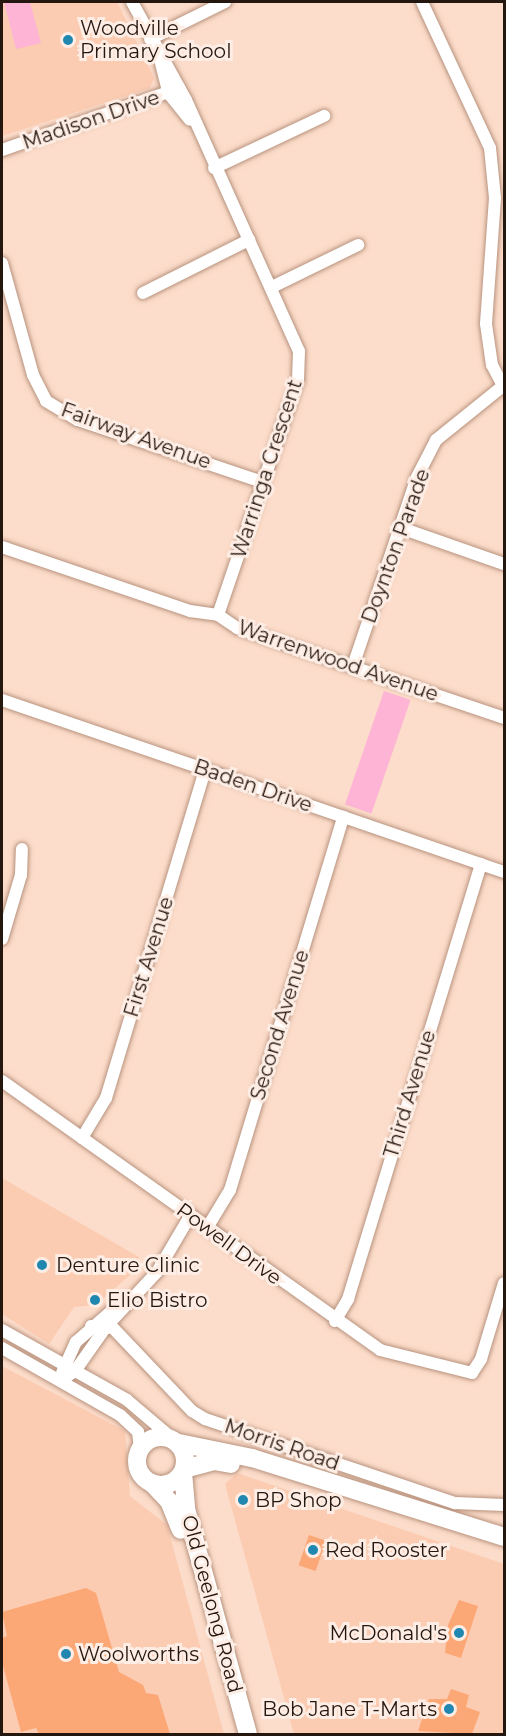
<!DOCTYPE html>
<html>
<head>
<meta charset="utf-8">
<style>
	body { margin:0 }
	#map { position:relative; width:506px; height:1736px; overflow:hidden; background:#fcdcca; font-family:Montserrat,sans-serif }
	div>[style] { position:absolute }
	.built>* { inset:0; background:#fbccb2 }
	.green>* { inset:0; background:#fdb4d5; transform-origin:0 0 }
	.building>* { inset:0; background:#fca776; transform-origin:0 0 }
	.roads { filter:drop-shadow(0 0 2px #b8937e) drop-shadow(0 0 2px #b8937e) }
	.street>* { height:12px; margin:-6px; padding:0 6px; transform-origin:6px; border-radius:6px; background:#fff }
	.secondary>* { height:18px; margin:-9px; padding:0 9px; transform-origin:9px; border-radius:9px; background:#fff }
	.secondary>.ring { margin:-9px; padding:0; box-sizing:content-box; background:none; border:18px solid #fff; border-radius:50% }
	.dots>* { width:16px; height:16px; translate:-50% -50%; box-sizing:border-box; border:3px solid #fdede4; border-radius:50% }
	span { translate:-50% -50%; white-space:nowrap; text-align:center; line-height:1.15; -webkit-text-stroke:6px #fdede4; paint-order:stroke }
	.poi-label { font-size:20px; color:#24170f }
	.left { translate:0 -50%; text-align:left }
	.right { translate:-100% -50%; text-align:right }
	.street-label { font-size:20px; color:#24170f }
	.frame { position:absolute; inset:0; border:3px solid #24170f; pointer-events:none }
</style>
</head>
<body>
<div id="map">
	<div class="built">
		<div style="clip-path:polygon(2px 2px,117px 2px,154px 78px,150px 88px,2px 136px)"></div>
		<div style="clip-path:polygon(2px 1178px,139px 1257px,131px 1274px,96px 1305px,74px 1307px,49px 1344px,2px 1314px)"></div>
		<div style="clip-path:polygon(2px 1366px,125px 1431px,130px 1496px,167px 1525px,224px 1734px,3px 1734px)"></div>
		<div style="clip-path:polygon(237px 1473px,504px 1564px,504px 1734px,294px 1734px,225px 1484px)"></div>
	</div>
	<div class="green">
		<div style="clip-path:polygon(4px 2px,30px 2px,41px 43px,16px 49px)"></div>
		<div style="left:384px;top:691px;width:28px;height:120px;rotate:19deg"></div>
	</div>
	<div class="building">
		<div style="left:309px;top:1535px;width:18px;height:32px;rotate:19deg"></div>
		<div style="clip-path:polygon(86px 1588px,96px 1593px,119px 1672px,143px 1685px,146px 1693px,158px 1695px,170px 1734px,39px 1734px,36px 1728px,21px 1732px,2px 1662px,2px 1638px,7px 1636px,2px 1612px)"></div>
		<div style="clip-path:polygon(459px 1600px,478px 1606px,461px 1658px,445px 1653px,448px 1625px)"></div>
		<div style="clip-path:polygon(451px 1689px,469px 1695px,466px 1707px,480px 1712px,472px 1734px,418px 1731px,429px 1699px,447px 1699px)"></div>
	</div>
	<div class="roads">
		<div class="street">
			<div style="left:132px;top:2px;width:112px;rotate:61.1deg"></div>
			<div style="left:186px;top:100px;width:275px;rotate:65.8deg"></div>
			<div style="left:299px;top:351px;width:29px;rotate:92deg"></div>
			<div style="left:298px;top:380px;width:248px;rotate:108.8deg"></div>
			<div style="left:422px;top:2px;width:161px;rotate:65deg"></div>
			<div style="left:490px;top:148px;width:50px;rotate:84.3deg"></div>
			<div style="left:495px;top:198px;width:126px;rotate:94.1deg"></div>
			<div style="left:486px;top:324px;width:41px;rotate:81.7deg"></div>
			<div style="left:492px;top:365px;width:26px;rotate:62deg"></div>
			<div style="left:150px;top:39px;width:84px;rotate:-26.3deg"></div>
			<div style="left:160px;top:59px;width:36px;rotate:76deg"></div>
			<div style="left:169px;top:94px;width:33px;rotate:51deg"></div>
			<div style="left:2px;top:150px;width:188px;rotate:-19.2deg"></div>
			<div style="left:214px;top:168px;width:122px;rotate:-25.3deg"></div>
			<div style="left:2px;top:263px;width:116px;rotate:74.5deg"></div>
			<div style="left:33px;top:375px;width:29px;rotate:63deg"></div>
			<div style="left:46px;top:401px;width:37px;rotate:31deg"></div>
			<div style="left:78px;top:420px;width:194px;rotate:18.6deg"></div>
			<div style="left:272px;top:287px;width:96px;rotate:-26deg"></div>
			<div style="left:143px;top:293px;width:119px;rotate:-26.6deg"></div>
			<div style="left:401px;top:528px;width:109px;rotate:19.3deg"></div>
			<div style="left:2px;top:547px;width:199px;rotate:18.8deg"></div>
			<div style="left:190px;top:611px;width:28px;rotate:8deg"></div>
			<div style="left:218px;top:615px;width:23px;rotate:34deg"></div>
			<div style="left:237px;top:628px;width:282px;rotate:18.6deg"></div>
			<div style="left:353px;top:666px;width:200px;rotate:-71.3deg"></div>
			<div style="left:417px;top:477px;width:42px;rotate:-62.8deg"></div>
			<div style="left:436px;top:440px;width:86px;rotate:-38.9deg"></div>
			<div style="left:2px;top:700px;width:531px;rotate:18.91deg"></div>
			<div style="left:2px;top:939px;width:67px;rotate:-73.5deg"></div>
			<div style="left:21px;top:875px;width:26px;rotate:-88deg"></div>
			<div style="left:2px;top:1081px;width:464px;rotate:35.4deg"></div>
			<div style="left:380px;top:1350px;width:95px;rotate:14deg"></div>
			<div style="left:472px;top:1373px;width:17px;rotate:-57deg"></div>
			<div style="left:481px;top:1359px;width:79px;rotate:-73.2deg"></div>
			<div style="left:82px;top:1138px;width:47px;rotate:-59deg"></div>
			<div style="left:106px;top:1098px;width:343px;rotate:-73.2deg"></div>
			<div style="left:207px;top:1228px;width:44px;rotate:-58.8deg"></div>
			<div style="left:230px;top:1190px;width:390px;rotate:-73.1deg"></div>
			<div style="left:335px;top:1321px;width:26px;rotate:-59deg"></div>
			<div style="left:348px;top:1299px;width:455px;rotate:-73deg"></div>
			<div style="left:91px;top:1326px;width:22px;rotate:5deg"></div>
			<div style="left:113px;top:1328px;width:115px;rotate:46.4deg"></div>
			<div style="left:192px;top:1411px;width:15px;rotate:32deg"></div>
			<div style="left:205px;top:1419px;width:264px;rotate:18.6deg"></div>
			<div style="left:455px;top:1503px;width:49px;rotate:2.3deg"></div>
			<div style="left:2px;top:1330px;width:143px;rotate:29.2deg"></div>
			<div style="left:127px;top:1400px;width:60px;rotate:40.3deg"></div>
			<div style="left:2px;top:1348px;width:136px;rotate:29.6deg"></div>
			<div style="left:120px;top:1415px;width:25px;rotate:43deg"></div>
			<div style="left:138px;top:1432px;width:16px;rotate:83deg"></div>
			<div style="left:62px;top:1373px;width:34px;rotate:-66deg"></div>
			<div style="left:76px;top:1342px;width:62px;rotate:-41.1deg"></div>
			<div style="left:61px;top:1381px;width:17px;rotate:-36deg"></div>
			<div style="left:75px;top:1371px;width:54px;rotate:-54.8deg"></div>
			<div style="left:106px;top:1327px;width:75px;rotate:-47.2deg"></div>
			<div style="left:157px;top:1272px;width:65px;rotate:-59.5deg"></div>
		</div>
		<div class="secondary">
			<div class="ring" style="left:137px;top:1437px;width:30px;height:30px"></div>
			<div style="left:179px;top:1443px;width:75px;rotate:11.6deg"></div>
			<div style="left:252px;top:1458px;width:264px;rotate:17.4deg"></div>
			<div style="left:184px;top:1469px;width:31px;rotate:-15deg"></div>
			<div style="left:214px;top:1461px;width:17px;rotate:10deg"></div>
			<div style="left:183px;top:1472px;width:37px;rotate:85deg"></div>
			<div style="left:186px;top:1509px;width:233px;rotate:74.6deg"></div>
			<div style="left:153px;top:1484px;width:23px;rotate:47deg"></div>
			<div style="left:169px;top:1501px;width:31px;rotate:68deg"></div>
		</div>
	</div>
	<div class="dots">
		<div style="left:68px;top:40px;background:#2087b0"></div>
		<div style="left:42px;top:1265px;background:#2087b0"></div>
		<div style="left:95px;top:1300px;background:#2087b0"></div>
		<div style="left:243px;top:1500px;background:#2087b0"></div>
		<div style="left:313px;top:1550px;background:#2087b0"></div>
		<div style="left:459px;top:1633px;background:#2087b0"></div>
		<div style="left:66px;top:1654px;background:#2087b0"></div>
		<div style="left:449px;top:1709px;background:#2087b0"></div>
	</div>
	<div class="poi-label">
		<span class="left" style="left:80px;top:40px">Woodville<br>Primary School</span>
		<span class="left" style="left:56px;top:1265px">Denture Clinic</span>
		<span class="left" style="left:107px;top:1300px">Elio Bistro</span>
		<span class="left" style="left:255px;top:1500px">BP Shop</span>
		<span class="left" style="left:325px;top:1550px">Red Rooster</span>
		<span class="right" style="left:447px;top:1633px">McDonald's</span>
		<span class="left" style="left:78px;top:1654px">Woolworths</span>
		<span class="right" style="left:437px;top:1709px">Bob Jane T-Marts</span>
	</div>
	<div class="street-label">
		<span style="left:91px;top:120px;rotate:-19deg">Madison Drive</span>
		<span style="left:136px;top:436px;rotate:20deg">Fairway Avenue</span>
		<span style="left:267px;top:469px;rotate:-72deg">Warringa Crescent</span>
		<span style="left:396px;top:546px;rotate:-70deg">Doynton Parade</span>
		<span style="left:338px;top:661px;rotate:19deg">Warrenwood Avenue</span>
		<span style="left:253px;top:786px;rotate:19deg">Baden Drive</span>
		<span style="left:149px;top:957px;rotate:-73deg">First Avenue</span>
		<span style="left:280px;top:1025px;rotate:-73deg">Second Avenue</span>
		<span style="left:410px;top:1094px;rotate:-73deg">Third Avenue</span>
		<span style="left:229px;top:1244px;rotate:36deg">Powell Drive</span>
		<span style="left:282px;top:1445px;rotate:19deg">Morris Road</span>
		<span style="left:212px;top:1604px;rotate:75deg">Old Geelong Road</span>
	</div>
	<div class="frame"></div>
</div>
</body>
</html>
